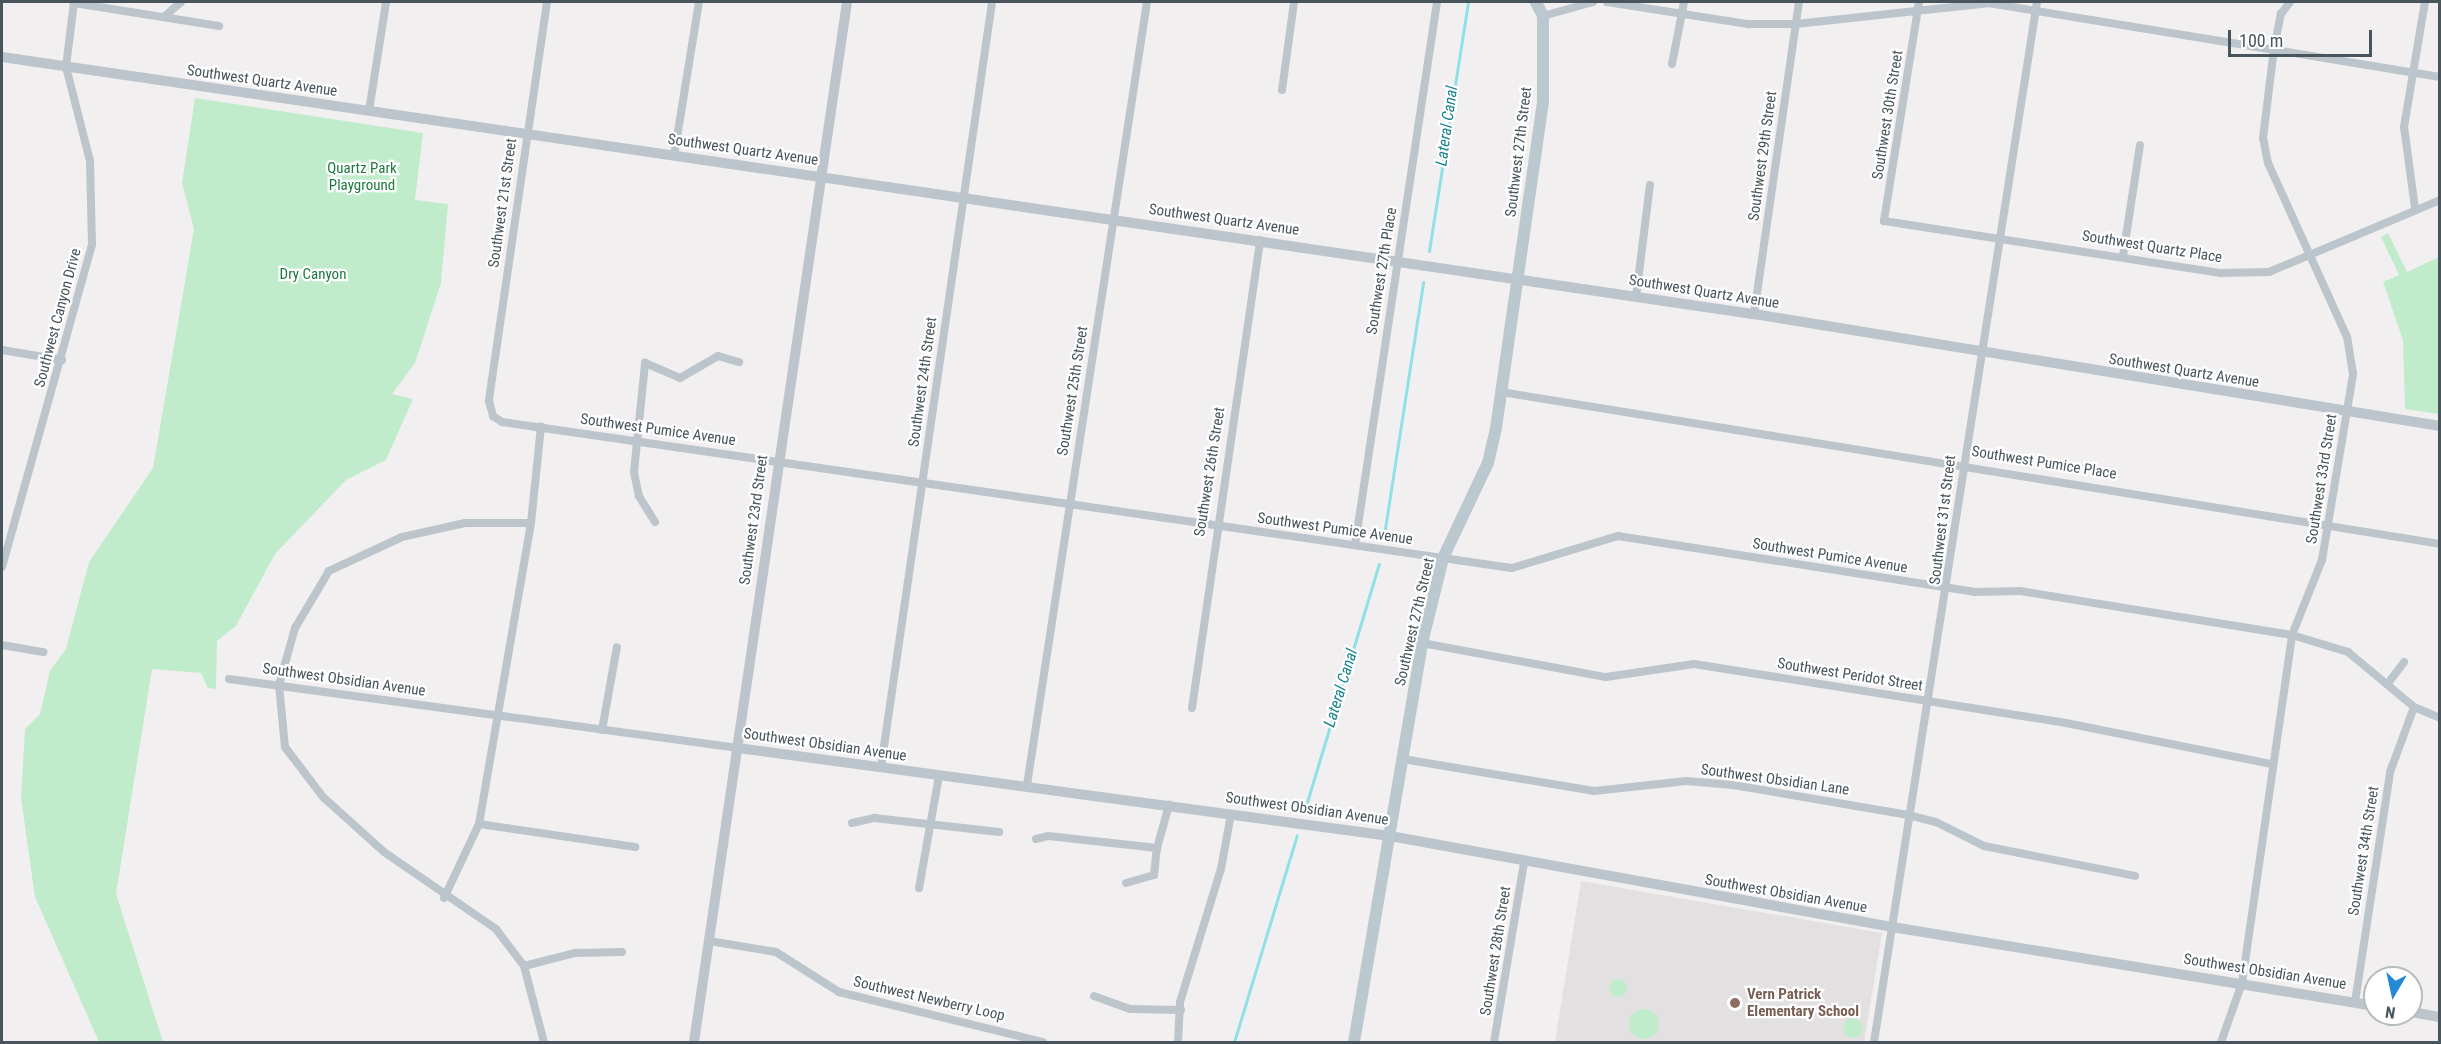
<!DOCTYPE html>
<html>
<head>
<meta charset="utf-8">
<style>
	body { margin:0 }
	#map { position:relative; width:2441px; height:1044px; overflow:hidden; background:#f2eff0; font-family:"Roboto Condensed",sans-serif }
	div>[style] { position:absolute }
	.education>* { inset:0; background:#e3e0e1 }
	.green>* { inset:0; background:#c1eccc }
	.round { border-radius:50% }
	.stream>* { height:3px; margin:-1.5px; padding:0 1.5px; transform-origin:1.5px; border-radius:1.5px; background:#91e0e6 }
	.minor>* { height:8px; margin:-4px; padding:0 4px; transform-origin:4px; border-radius:4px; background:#bcc5cb }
	.tertiary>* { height:10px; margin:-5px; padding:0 5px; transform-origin:5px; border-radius:5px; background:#bcc5cb }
	.secondary>* { height:12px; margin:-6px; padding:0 6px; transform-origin:6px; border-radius:6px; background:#bcc8d0 }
	.dots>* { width:16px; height:16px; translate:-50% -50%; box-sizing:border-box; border:3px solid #fff; border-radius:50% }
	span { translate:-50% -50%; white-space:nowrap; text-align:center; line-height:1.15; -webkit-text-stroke:4.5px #fff; paint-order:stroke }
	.street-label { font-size:15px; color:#48555c }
	.park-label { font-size:15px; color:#1d793f }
	.education-label { font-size:15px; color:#785e54; font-weight:700 }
	.left { translate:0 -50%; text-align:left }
	.water-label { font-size:16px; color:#14838c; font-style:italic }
	.frame { position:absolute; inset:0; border:3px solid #48555c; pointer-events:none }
	.north { position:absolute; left:2363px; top:966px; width:60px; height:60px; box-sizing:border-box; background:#fff; border:2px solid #b6bbbe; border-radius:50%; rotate:189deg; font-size:16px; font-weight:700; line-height:24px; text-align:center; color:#48555c }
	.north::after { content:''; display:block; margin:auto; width:21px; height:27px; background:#258ad6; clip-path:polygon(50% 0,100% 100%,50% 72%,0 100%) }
	.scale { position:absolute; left:2228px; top:30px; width:144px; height:27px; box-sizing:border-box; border:3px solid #48555c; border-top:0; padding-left:8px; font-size:18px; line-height:21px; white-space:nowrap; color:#48555c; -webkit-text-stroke:4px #fff; paint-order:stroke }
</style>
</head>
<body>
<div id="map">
	<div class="education">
		<div style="clip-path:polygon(1581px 881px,1882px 933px,1864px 1042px,1555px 1042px)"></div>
	</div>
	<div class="green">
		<div style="clip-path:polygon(195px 98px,423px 133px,415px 200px,448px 204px,441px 283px,415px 363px,392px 394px,413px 399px,386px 460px,346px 480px,275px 554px,236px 626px,217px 641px,216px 689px,208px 688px,201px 673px,152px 669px,116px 894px,163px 1042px,99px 1042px,35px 897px,21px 798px,25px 729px,40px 714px,50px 671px,66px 649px,89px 562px,153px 468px,194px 229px,182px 183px)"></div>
		<div style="clip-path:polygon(2388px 233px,2407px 272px,2439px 257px,2439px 414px,2405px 409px,2403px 340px,2383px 282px,2399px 275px,2381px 237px)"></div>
		<div class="round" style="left:1609px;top:979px;width:18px;height:18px"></div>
		<div class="round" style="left:1629px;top:1009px;width:30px;height:30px"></div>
		<div class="round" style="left:1843px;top:1018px;width:20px;height:20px"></div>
	</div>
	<div class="stream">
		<div style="left:1429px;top:251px;width:252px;rotate:-81.1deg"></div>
		<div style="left:1384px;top:535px;width:256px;rotate:-81.2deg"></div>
		<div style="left:1304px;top:812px;width:259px;rotate:-73.2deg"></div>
		<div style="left:1234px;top:1042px;width:216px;rotate:-73.1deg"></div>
	</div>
	<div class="minor">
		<div style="left:547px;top:2px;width:403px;rotate:98.3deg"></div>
		<div style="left:489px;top:401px;width:16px;rotate:75deg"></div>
		<div style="left:493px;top:416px;width:11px;rotate:34deg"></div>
		<div style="left:502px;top:422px;width:1020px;rotate:8.23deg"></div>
		<div style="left:1512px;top:568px;width:111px;rotate:-16.8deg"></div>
		<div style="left:1618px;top:536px;width:360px;rotate:8.9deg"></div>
		<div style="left:1974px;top:592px;width:46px;rotate:-1.2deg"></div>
		<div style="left:2020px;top:591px;width:276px;rotate:9.2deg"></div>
		<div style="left:2292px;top:635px;width:59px;rotate:16.9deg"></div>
		<div style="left:2348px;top:652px;width:86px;rotate:39.8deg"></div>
		<div style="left:2414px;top:707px;width:28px;rotate:23deg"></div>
		<div style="left:1607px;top:2px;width:143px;rotate:8.9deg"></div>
		<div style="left:1748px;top:24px;width:48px"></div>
		<div style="left:1796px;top:24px;width:193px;rotate:-6.2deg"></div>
		<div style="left:1988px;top:3px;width:458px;rotate:9.3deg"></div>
		<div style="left:1919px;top:2px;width:222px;rotate:99.1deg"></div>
		<div style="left:1884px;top:221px;width:341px;rotate:8.8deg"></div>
		<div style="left:2221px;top:273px;width:48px;rotate:-1.2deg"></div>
		<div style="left:2269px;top:272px;width:186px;rotate:-22.8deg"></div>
		<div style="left:74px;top:3px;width:147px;rotate:9deg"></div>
		<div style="left:165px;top:16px;width:21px;rotate:-41deg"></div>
		<div style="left:1543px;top:16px;width:52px;rotate:-15.6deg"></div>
		<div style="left:1672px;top:64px;width:63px;rotate:-79deg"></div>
		<div style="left:1282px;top:90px;width:89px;rotate:-82.2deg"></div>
		<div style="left:369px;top:111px;width:110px;rotate:-81.1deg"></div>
		<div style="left:674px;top:156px;width:156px;rotate:-80.8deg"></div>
		<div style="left:2415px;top:208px;width:82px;rotate:-97.7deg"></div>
		<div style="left:2404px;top:127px;width:127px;rotate:-80.5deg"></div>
		<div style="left:2123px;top:256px;width:112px;rotate:-81.3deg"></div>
		<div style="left:1636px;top:297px;width:113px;rotate:-82.9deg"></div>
		<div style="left:1754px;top:314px;width:315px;rotate:-81.8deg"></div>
		<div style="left:2px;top:350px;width:61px;rotate:9.5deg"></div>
		<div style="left:1501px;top:392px;width:951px;rotate:9.19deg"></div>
		<div style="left:655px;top:522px;width:31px;rotate:-122deg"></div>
		<div style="left:639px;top:496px;width:25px;rotate:-102deg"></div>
		<div style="left:634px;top:472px;width:110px;rotate:-84.2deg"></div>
		<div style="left:645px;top:363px;width:38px;rotate:23deg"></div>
		<div style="left:680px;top:378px;width:44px;rotate:-30.1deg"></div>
		<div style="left:718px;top:356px;width:22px;rotate:16deg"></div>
		<div style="left:531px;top:523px;width:66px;rotate:180deg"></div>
		<div style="left:465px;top:523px;width:65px;rotate:167.5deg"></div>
		<div style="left:402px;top:537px;width:81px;rotate:155deg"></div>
		<div style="left:329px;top:571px;width:66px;rotate:120.8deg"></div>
		<div style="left:295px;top:628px;width:59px;rotate:105.7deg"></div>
		<div style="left:279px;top:685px;width:62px;rotate:84.5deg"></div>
		<div style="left:285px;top:747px;width:63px;rotate:52.8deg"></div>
		<div style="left:323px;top:797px;width:82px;rotate:42deg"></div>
		<div style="left:384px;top:852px;width:136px;rotate:34.5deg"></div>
		<div style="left:496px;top:929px;width:46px;rotate:52.9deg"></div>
		<div style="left:524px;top:966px;width:79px;rotate:75.3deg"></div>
		<div style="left:1355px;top:545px;width:549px;rotate:-81.41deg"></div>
		<div style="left:2px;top:567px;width:335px;rotate:-74.4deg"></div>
		<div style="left:92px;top:244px;width:83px;rotate:-91.4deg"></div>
		<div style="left:90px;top:161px;width:97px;rotate:-104.3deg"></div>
		<div style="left:66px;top:67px;width:65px;rotate:-83deg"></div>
		<div style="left:1422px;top:643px;width:187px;rotate:10.5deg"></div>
		<div style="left:1606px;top:677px;width:89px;rotate:-8.4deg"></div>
		<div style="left:1694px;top:664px;width:377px;rotate:9deg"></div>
		<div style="left:2066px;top:723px;width:210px;rotate:11.3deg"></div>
		<div style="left:2px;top:645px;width:42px;rotate:9.7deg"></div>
		<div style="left:229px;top:679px;width:514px;rotate:7.72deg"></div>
		<div style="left:2389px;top:682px;width:25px;rotate:-53deg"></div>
		<div style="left:1192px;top:708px;width:473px;rotate:-81.7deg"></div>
		<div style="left:602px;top:730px;width:84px;rotate:-79.8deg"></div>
		<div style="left:1403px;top:759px;width:194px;rotate:9.5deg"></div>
		<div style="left:1594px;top:791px;width:93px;rotate:-6.2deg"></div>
		<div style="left:1686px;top:781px;width:47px;rotate:4.9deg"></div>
		<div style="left:1733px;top:785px;width:178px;rotate:9.7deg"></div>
		<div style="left:1908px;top:815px;width:29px;rotate:14deg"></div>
		<div style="left:1936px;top:822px;width:54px;rotate:26.6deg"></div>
		<div style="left:1984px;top:846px;width:154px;rotate:11.2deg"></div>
		<div style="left:881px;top:767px;width:773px;rotate:-81.74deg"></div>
		<div style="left:1027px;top:785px;width:792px;rotate:-81.29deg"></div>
		<div style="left:852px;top:823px;width:23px;rotate:-13deg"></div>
		<div style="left:874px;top:818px;width:126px;rotate:6.4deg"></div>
		<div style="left:479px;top:824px;width:158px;rotate:8.4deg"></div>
		<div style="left:1036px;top:839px;width:12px;rotate:-14deg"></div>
		<div style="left:1048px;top:836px;width:110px;rotate:6.3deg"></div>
		<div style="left:1157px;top:848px;width:45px;rotate:-74.4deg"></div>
		<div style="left:1126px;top:883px;width:29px;rotate:-16deg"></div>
		<div style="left:1154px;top:875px;width:27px;rotate:-84deg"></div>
		<div style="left:919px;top:888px;width:114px;rotate:-79.9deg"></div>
		<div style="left:444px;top:898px;width:82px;rotate:-64.7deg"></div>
		<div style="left:479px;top:824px;width:305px;rotate:-80.2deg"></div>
		<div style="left:531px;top:523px;width:97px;rotate:-84.1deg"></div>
		<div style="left:709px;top:941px;width:68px;rotate:9.3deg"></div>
		<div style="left:776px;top:952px;width:75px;rotate:32.4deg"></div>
		<div style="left:839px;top:992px;width:210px;rotate:13.8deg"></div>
		<div style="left:524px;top:966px;width:53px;rotate:-14.3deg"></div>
		<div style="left:575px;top:953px;width:47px;rotate:-1.2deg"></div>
		<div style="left:1094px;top:996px;width:38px;rotate:20deg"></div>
		<div style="left:1130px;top:1009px;width:51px;rotate:1.1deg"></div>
		<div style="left:2355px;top:1002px;width:233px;rotate:-81.3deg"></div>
		<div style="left:2390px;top:772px;width:69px;rotate:-69.7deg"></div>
		<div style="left:1178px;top:1042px;width:40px;rotate:-87.1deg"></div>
		<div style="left:1180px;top:1002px;width:139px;rotate:-72.9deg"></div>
		<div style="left:1221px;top:869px;width:56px;rotate:-79.7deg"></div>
		<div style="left:1494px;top:1042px;width:181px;rotate:-80.5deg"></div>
		<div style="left:1874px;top:1042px;width:1053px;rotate:-81.09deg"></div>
		<div style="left:2221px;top:1042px;width:63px;rotate:-70.4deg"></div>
		<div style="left:2242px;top:983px;width:352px;rotate:-81.8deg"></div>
		<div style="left:2292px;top:635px;width:81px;rotate:-68.2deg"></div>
		<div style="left:2322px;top:560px;width:189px;rotate:-80.5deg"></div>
		<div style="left:2353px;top:374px;width:37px;rotate:-99deg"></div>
		<div style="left:2347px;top:337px;width:191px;rotate:-114.4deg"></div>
		<div style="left:2268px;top:163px;width:25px;rotate:-101deg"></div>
		<div style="left:2263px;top:138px;width:90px;rotate:-83deg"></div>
		<div style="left:2274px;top:49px;width:36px;rotate:-79deg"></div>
		<div style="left:2281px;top:14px;width:15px;rotate:-53deg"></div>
	</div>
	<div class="tertiary">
		<div style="left:2px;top:57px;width:1771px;rotate:8.35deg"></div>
		<div style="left:1754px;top:314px;width:695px;rotate:9.27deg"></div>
		<div style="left:738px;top:748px;width:658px;rotate:7.69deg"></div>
		<div style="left:1390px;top:836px;width:510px;rotate:10.27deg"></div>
		<div style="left:1892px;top:927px;width:489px;rotate:9.3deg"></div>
		<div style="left:2411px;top:1012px;width:29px;rotate:10deg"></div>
		<div style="left:694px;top:1042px;width:1051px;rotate:-81.63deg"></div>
	</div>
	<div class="secondary">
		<div style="left:1354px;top:1042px;width:405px;rotate:-80.3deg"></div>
		<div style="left:1422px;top:643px;width:88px;rotate:-76.1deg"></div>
		<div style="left:1443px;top:558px;width:105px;rotate:-64.7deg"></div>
		<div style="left:1488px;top:463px;width:36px;rotate:-77deg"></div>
		<div style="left:1496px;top:428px;width:329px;rotate:-81.8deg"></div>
		<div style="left:1543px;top:102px;width:86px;rotate:-90deg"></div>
		<div style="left:1543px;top:16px;width:16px;rotate:-117deg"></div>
	</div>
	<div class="dots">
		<div style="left:1735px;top:1003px;background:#8d6e63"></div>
	</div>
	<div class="street-label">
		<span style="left:262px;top:81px;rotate:8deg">Southwest Quartz Avenue</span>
		<span style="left:1888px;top:115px;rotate:-81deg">Southwest 30th Street</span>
		<span style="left:743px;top:150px;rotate:8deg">Southwest Quartz Avenue</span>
		<span style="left:1519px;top:152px;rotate:-83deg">Southwest 27th Street</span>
		<span style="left:1763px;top:156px;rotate:-82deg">Southwest 29th Street</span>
		<span style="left:503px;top:203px;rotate:-82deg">Southwest 21st Street</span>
		<span style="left:1224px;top:220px;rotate:8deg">Southwest Quartz Avenue</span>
		<span style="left:2152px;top:247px;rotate:9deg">Southwest Quartz Place</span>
		<span style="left:1382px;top:271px;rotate:-81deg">Southwest 27th Place</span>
		<span style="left:1704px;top:292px;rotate:9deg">Southwest Quartz Avenue</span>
		<span style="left:58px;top:318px;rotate:-75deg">Southwest Canyon Drive</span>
		<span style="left:2184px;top:371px;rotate:9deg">Southwest Quartz Avenue</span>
		<span style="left:923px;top:382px;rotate:-82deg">Southwest 24th Street</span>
		<span style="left:1073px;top:391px;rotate:-81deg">Southwest 25th Street</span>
		<span style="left:658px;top:430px;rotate:8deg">Southwest Pumice Avenue</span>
		<span style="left:2044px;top:463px;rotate:9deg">Southwest Pumice Place</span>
		<span style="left:1210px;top:472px;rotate:-81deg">Southwest 26th Street</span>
		<span style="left:2322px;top:479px;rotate:-81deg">Southwest 33rd Street</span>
		<span style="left:754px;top:520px;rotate:-82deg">Southwest 23rd Street</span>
		<span style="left:1943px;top:520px;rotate:-83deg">Southwest 31st Street</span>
		<span style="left:1335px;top:529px;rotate:8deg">Southwest Pumice Avenue</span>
		<span style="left:1830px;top:556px;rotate:9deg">Southwest Pumice Avenue</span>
		<span style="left:1415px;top:622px;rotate:-77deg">Southwest 27th Street</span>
		<span style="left:1850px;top:675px;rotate:9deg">Southwest Peridot Street</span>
		<span style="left:344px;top:680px;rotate:8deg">Southwest Obsidian Avenue</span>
		<span style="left:825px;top:745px;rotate:8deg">Southwest Obsidian Avenue</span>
		<span style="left:1775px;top:780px;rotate:8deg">Southwest Obsidian Lane</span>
		<span style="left:1307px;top:809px;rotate:8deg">Southwest Obsidian Avenue</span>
		<span style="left:2364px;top:851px;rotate:-81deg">Southwest 34th Street</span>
		<span style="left:1786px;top:894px;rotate:10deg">Southwest Obsidian Avenue</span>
		<span style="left:1496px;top:951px;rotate:-81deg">Southwest 28th Street</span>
		<span style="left:2265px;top:972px;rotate:9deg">Southwest Obsidian Avenue</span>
		<span style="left:929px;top:999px;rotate:13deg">Southwest Newberry Loop</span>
	</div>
	<div class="park-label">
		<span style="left:362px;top:177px">Quartz Park<br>Playground</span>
		<span style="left:313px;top:275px">Dry Canyon</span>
	</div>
	<div class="education-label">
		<span class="left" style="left:1747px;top:1003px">Vern Patrick<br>Elementary School</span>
	</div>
	<div class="water-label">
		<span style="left:1447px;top:126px;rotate:-82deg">Lateral Canal</span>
		<span style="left:1341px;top:688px;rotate:-73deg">Lateral Canal</span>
	</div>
	<div class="frame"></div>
	<div class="north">N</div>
	<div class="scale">100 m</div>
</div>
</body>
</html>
